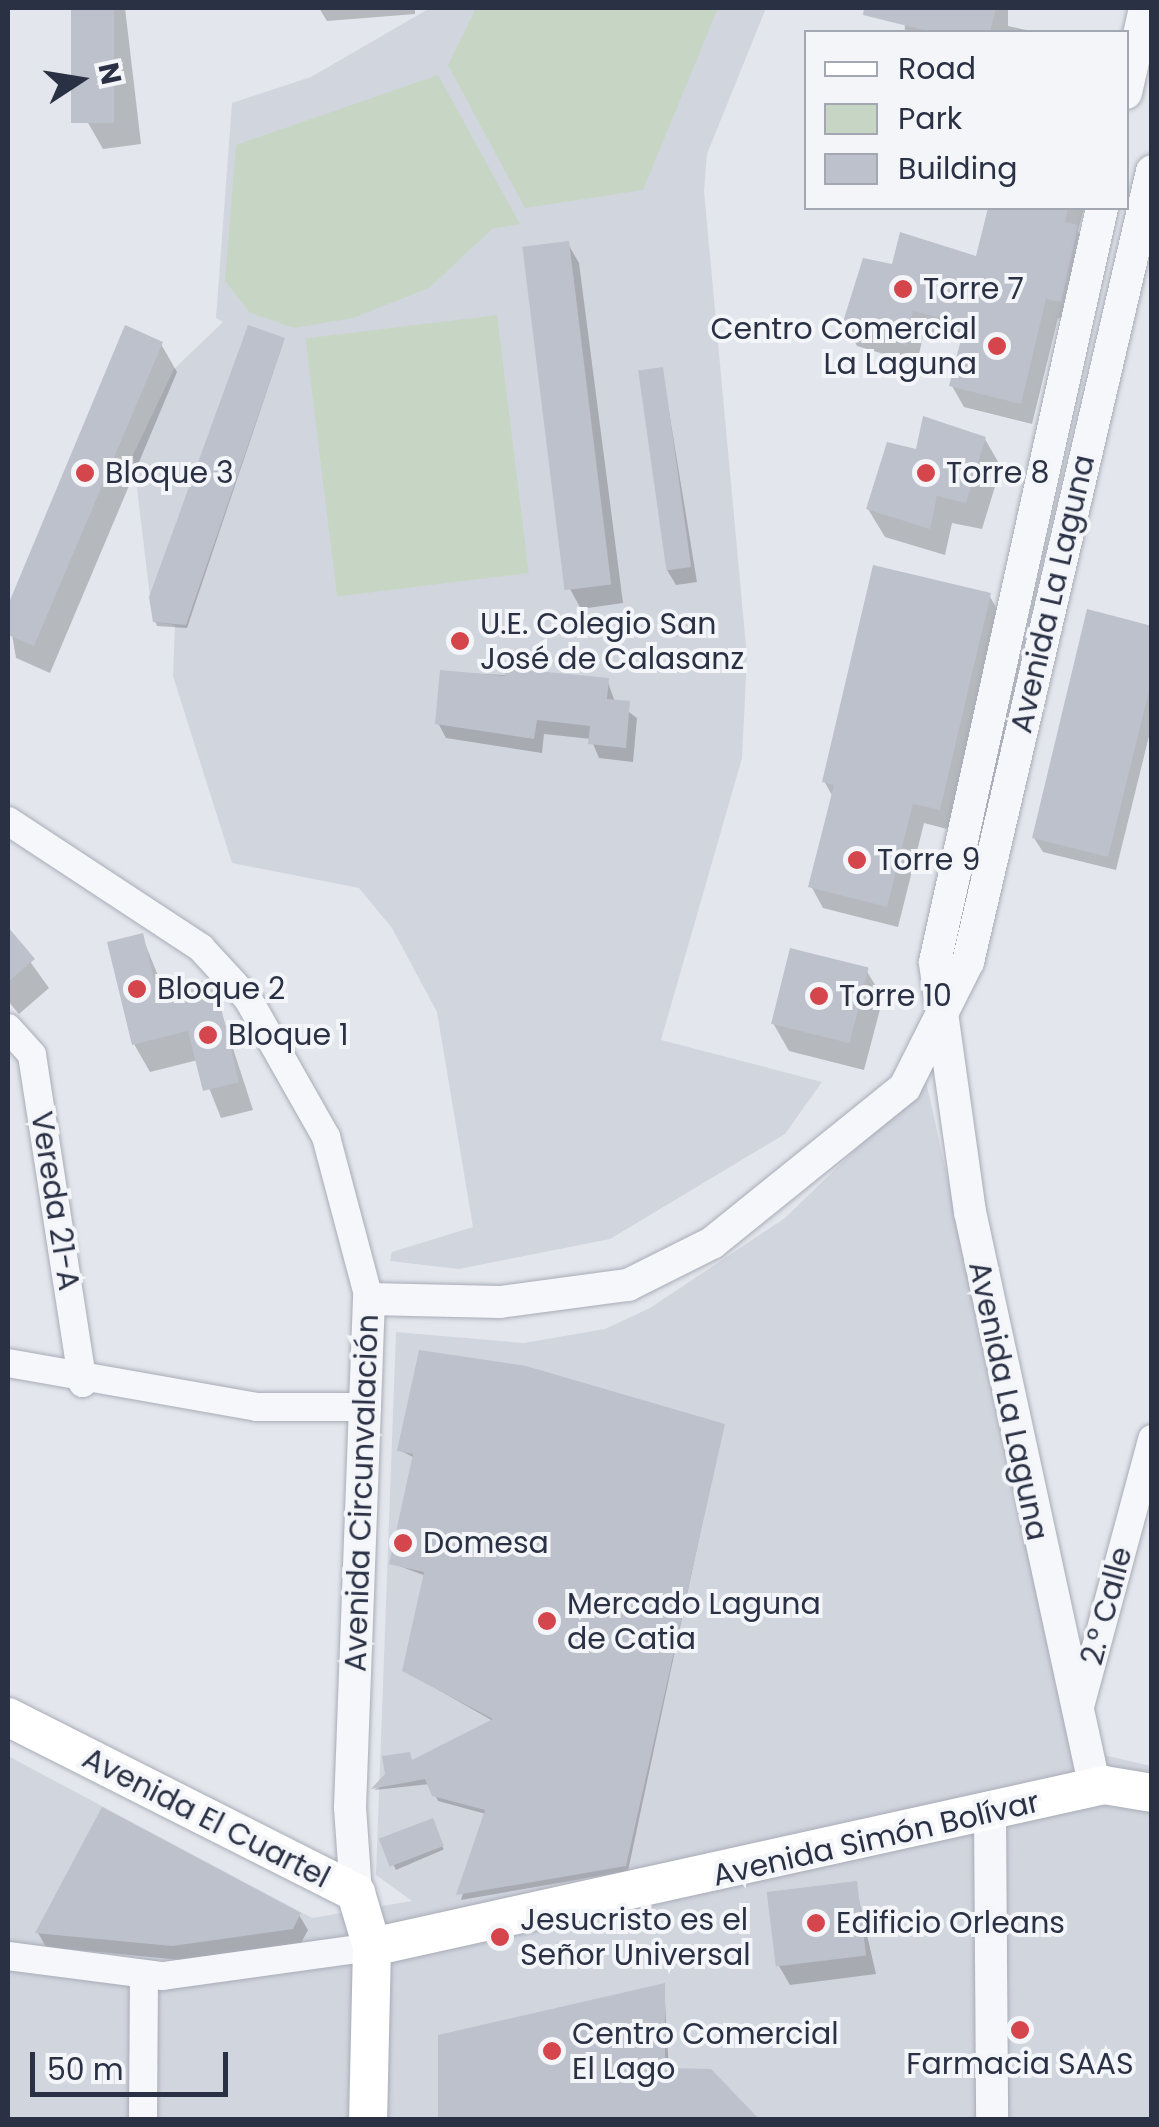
<!DOCTYPE html>
<html>
<head>
<meta charset="utf-8">
<style>
	body { margin:0 }
	#map { position:relative; width:1159px; height:2127px; overflow:hidden; background:#e3e6ec; font-family:Poppins,sans-serif }
	div>[style] { position:absolute }
	.built>* { inset:0; background:#d1d5de }
	.green>* { inset:0; background:#c7d6c4; transform-origin:0 0 }
	.shadow>* { inset:0; background:#0003; transform-origin:0 0 }
	.building>* { inset:0; background:#bdc1cc; transform-origin:0 0 }
	.roads { filter:drop-shadow(0 0 2px #a8acb7) drop-shadow(0 0 2px #a8acb7) }
	.minor>* { height:28px; margin:-14px; padding:0 14px; transform-origin:14px; border-radius:14px; background:#f6f7fa }
	.tertiary>* { height:32px; margin:-16px; padding:0 16px; transform-origin:16px; border-radius:16px; background:#f6f7fa }
	.secondary>* { height:38px; margin:-19px; padding:0 19px; transform-origin:19px; border-radius:19px; background:#fff }
	.dots>* { width:28px; height:28px; translate:-50% -50%; box-sizing:border-box; border:5px solid #f3f5f9; border-radius:50% }
	span { translate:-50% -50%; white-space:nowrap; text-align:center; line-height:1.15; -webkit-text-stroke:8px #f3f5f9; paint-order:stroke }
	.poi-label { font-size:30px; color:#2a3145 }
	.left { translate:0 -50%; text-align:left }
	.right { translate:-100% -50%; text-align:right }
	.street-label { font-size:30px; color:#2a3145 }
	.frame { position:absolute; inset:0; border:10px solid #2a3145; pointer-events:none }
	.legend { position:absolute; left:804px; top:30px; width:325px; height:180px; box-sizing:border-box; background:#f3f5f9; border:2px solid #a3a7b1; margin:0; padding:12px 18px; list-style:none; font-size:30px; color:#2a3145 }
	.legend li { display:flex; align-items:center; gap:20px; height:50px }
	.legend b { width:50px; border:2px solid #a3a7b1 }
	.north { position:absolute; left:30px; top:30px; width:100px; height:100px; -webkit-text-stroke:8px #f3f5f9; paint-order:stroke; rotate:78deg; font-size:28px; font-weight:700; line-height:40px; text-align:center; color:#2a3145 }
	.north::after { content:''; display:block; margin:auto; width:35px; height:45px; background:#2a3145; clip-path:polygon(50% 0,100% 100%,50% 72%,0 100%) }
	.scale { position:absolute; left:30px; top:2052px; width:198px; height:45px; box-sizing:border-box; border:5px solid #2a3145; border-top:0; padding-left:12px; font-size:30px; line-height:35px; white-space:nowrap; color:#2a3145; -webkit-text-stroke:8px #f3f5f9; paint-order:stroke }
</style>
</head>
<body>
<div id="map">
	<div class="built">
		<div style="clip-path:polygon(430px 8px,766px 8px,707px 154px,704px 191px,747px 657px,742px 758px,661px 1040px,822px 1082px,785px 1134px,610px 1239px,459px 1269px,390px 1261px,392px 1252px,473px 1227px,437px 1012px,392px 928px,359px 888px,232px 863px,173px 676px,175px 625px,153px 622px,133px 455px,174px 369px,223px 322px,216px 318px,232px 103px,311px 77px)"></div>
		<div style="clip-path:polygon(926px 1081px,1073px 1748px,1151px 1766px,1151px 2119px,8px 2119px,8px 1756px,312px 1918px,412px 1901px,376px 1875px,396px 1332px,524px 1343px,605px 1329px,650px 1308px,785px 1218px)"></div>
	</div>
	<div class="green">
		<div style="clip-path:polygon(476px 8px,718px 8px,643px 190px,525px 208px,448px 65px)"></div>
		<div style="clip-path:polygon(438px 75px,520px 224px,492px 229px,429px 288px,353px 318px,294px 328px,250px 313px,225px 281px,236px 145px)"></div>
		<div style="left:497px;top:315px;width:260px;height:193px;rotate:83deg"></div>
	</div>
	<div class="shadow">
		<div style="clip-path:polygon(74px 8px,125px 8px,141px 144px,103px 149px,87px 121px)"></div>
		<div style="clip-path:polygon(319px 8px,415px 8px,415px 14px,327px 21px)"></div>
		<div style="clip-path:polygon(904px 8px,1008px 8px,1008px 26px,1035px 32px,905px 32px)"></div>
		<div style="clip-path:polygon(991px 208px,1084px 208px,1078px 231px,1088px 248px,1072px 322px,1058px 318px,1032px 424px,964px 407px,952px 386px,963px 340px,924px 331px,917px 364px,857px 346px,845px 325px,894px 267px,978px 259px)"></div>
		<div style="clip-path:polygon(568px 244px,579px 263px,623px 603px,581px 609px,570px 589px)"></div>
		<div style="clip-path:polygon(126px 329px,161px 344px,177px 372px,50px 673px,16px 658px,8px 611px)"></div>
		<div style="clip-path:polygon(284px 340px,187px 628px,157px 626px,155px 621px)"></div>
		<div style="clip-path:polygon(662px 369px,697px 582px,676px 585px,667px 570px)"></div>
		<div style="clip-path:polygon(985px 439px,1001px 467px,982px 529px,952px 523px,945px 555px,885px 537px,868px 509px,918px 452px)"></div>
		<div style="clip-path:polygon(989px 595px,1001px 616px,951px 830px,924px 823px,898px 927px,823px 908px,811px 886px,833px 797px,824px 781px)"></div>
		<div style="clip-path:polygon(1152px 628px,1152px 724px,1116px 870px,1043px 852px,1034px 838px)"></div>
		<div style="clip-path:polygon(442px 672px,607px 680px,615px 702px,637px 718px,633px 762px,599px 758px,591px 739px,544px 734px,542px 753px,446px 738px,438px 723px)"></div>
		<div style="clip-path:polygon(8px 931px,49px 988px,19px 1014px,8px 1001px)"></div>
		<div style="clip-path:polygon(142px 936px,165px 993px,215px 993px,253px 1110px,221px 1118px,198px 1060px,150px 1072px,134px 1044px)"></div>
		<div style="clip-path:polygon(866px 970px,883px 998px,864px 1070px,789px 1051px,773px 1023px)"></div>
		<div style="clip-path:polygon(723px 1426px,628px 1871px,461px 1900px,486px 1814px,438px 1801px,430px 1784px,374px 1790px,493px 1721px,405px 1671px,426px 1576px,391px 1563px,415px 1458px,399px 1450px)"></div>
		<div style="left:432px;top:1822px;width:30px;height:52px;rotate:67deg"></div>
		<div style="clip-path:polygon(855px 1883px,876px 1974px,790px 1985px,779px 1966px)"></div>
		<div style="clip-path:polygon(299px 1915px,308px 1930px,301px 1943px,181px 1960px,46px 1947px,38px 1933px)"></div>
		<div style="clip-path:polygon(664px 1986px,669px 2071px,440px 2120px)"></div>
	</div>
	<div class="building">
		<div style="left:71px;top:8px;width:43px;height:115px"></div>
		<div style="clip-path:polygon(864px 8px,996px 8px,990px 32px,932px 32px,863px 15px)"></div>
		<div style="clip-path:polygon(988px 208px,1068px 208px,1065px 222px,1078px 225px,1061px 302px,1046px 299px,1021px 404px,949px 386px,965px 324px,913px 311px,906px 345px,842px 325px,863px 258px,892px 264px,900px 232px,976px 256px)"></div>
		<div style="left:569px;top:241px;width:346px;height:47px;rotate:83deg"></div>
		<div style="clip-path:polygon(125px 325px,163px 342px,34px 646px,8px 635px,8px 605px)"></div>
		<div style="clip-path:polygon(248px 325px,285px 338px,186px 625px,153px 622px,149px 597px)"></div>
		<div style="left:663px;top:367px;width:202px;height:25px;rotate:82deg"></div>
		<div style="clip-path:polygon(923px 416px,986px 437px,966px 503px,937px 496px,930px 529px,866px 509px,887px 442px,916px 449px)"></div>
		<div style="clip-path:polygon(873px 565px,991px 593px,940px 810px,913px 804px,887px 907px,808px 887px,834px 785px,822px 782px)"></div>
		<div style="clip-path:polygon(1087px 609px,1152px 626px,1152px 679px,1108px 857px,1032px 838px)"></div>
		<div style="clip-path:polygon(505px 668px,609px 678px,607px 699px,630px 701px,626px 748px,588px 744px,590px 726px,537px 720px,534px 739px,435px 724px,440px 670px,505px 676px)"></div>
		<div style="clip-path:polygon(8px 927px,35px 959px,8px 982px)"></div>
		<div style="clip-path:polygon(143px 933px,157px 992px,207px 980px,217px 991px,239px 1082px,203px 1091px,188px 1031px,132px 1045px,107px 942px)"></div>
		<div style="left:790px;top:948px;width:81px;height:78px;rotate:14deg"></div>
		<div style="clip-path:polygon(419px 1350px,526px 1366px,725px 1424px,626px 1866px,456px 1895px,485px 1810px,432px 1796px,425px 1779px,371px 1789px,385px 1774px,382px 1756px,410px 1752px,412px 1760px,493px 1719px,402px 1671px,424px 1572px,389px 1564px,413px 1454px,397px 1451px)"></div>
		<div style="clip-path:polygon(102px 1807px,301px 1913px,293px 1929px,172px 1946px,35px 1933px)"></div>
		<div style="left:433px;top:1818px;width:30px;height:58px;rotate:69deg"></div>
		<div style="left:857px;top:1881px;width:75px;height:91px;rotate:83deg"></div>
		<div style="clip-path:polygon(665px 1983px,665px 2068px,711px 2069px,760px 2120px,438px 2120px,438px 2035px)"></div>
	</div>
	<div class="roads">
		<div class="minor">
			<div style="left:8px;top:821px;width:231px;rotate:33.3deg"></div>
			<div style="left:201px;top:948px;width:69px;rotate:47.3deg"></div>
			<div style="left:248px;top:999px;width:159px;rotate:60.5deg"></div>
			<div style="left:326px;top:1137px;width:168px;rotate:75.1deg"></div>
			<div style="left:8px;top:1028px;width:36px;rotate:48deg"></div>
			<div style="left:32px;top:1055px;width:332px;rotate:81.2deg"></div>
			<div style="left:8px;top:1363px;width:253px;rotate:10deg"></div>
			<div style="left:257px;top:1407px;width:110px"></div>
			<div style="left:1078px;top:1714px;width:285px;rotate:-74.9deg"></div>
			<div style="left:8px;top:1956px;width:156px;rotate:7.4deg"></div>
			<div style="left:163px;top:1976px;width:211px;rotate:-7.9deg"></div>
			<div style="left:143px;top:2120px;width:145px;rotate:-89.6deg"></div>
		</div>
		<div class="tertiary">
			<div style="left:1126px;top:93px;width:87px;rotate:-77.4deg"></div>
			<div style="left:1095px;top:1788px;width:589px;rotate:-102.24deg"></div>
			<div style="left:970px;top:1212px;width:252px;rotate:-98deg"></div>
			<div style="left:935px;top:962px;width:772px;rotate:-77.51deg"></div>
			<div style="left:990px;top:1814px;width:306px;rotate:89.6deg"></div>
			<div style="left:356px;top:1893px;width:86px;rotate:-94deg"></div>
			<div style="left:350px;top:1807px;width:508px;rotate:-87.86deg"></div>
			<div style="left:369px;top:1299px;width:131px;rotate:1.3deg"></div>
			<div style="left:500px;top:1302px;width:129px;rotate:-7.6deg"></div>
			<div style="left:628px;top:1285px;width:94px;rotate:-26.6deg"></div>
			<div style="left:712px;top:1243px;width:248px;rotate:-38.9deg"></div>
			<div style="left:905px;top:1087px;width:140px;rotate:-63.3deg"></div>
			<div style="left:968px;top:962px;width:812px;rotate:-76.9deg"></div>
		</div>
		<div class="secondary">
			<div style="left:8px;top:1717px;width:390px;rotate:26.8deg"></div>
			<div style="left:356px;top:1893px;width:56px;rotate:73.5deg"></div>
			<div style="left:372px;top:1947px;width:173px;rotate:91.3deg"></div>
			<div style="left:372px;top:1947px;width:750px;rotate:-12.48deg"></div>
			<div style="left:1104px;top:1785px;width:49px;rotate:9.5deg"></div>
		</div>
	</div>
	<div class="dots">
		<div style="left:903px;top:289px;background:#d4454c"></div>
		<div style="left:997px;top:346px;background:#d4454c"></div>
		<div style="left:85px;top:473px;background:#d4454c"></div>
		<div style="left:926px;top:473px;background:#d4454c"></div>
		<div style="left:460px;top:641px;background:#d4454c"></div>
		<div style="left:857px;top:860px;background:#d4454c"></div>
		<div style="left:137px;top:989px;background:#d4454c"></div>
		<div style="left:819px;top:996px;background:#d4454c"></div>
		<div style="left:208px;top:1035px;background:#d4454c"></div>
		<div style="left:403px;top:1543px;background:#d4454c"></div>
		<div style="left:547px;top:1621px;background:#d4454c"></div>
		<div style="left:816px;top:1923px;background:#d4454c"></div>
		<div style="left:500px;top:1937px;background:#d4454c"></div>
		<div style="left:1020px;top:2030px;background:#d4454c"></div>
		<div style="left:552px;top:2051px;background:#d4454c"></div>
	</div>
	<div class="poi-label">
		<span class="left" style="left:923px;top:289px">Torre 7</span>
		<span class="right" style="left:977px;top:346px">Centro Comercial<br>La Laguna</span>
		<span class="left" style="left:105px;top:473px">Bloque 3</span>
		<span class="left" style="left:946px;top:473px">Torre 8</span>
		<span class="left" style="left:480px;top:641px">U.E. Colegio San<br>José de Calasanz</span>
		<span class="left" style="left:877px;top:860px">Torre 9</span>
		<span class="left" style="left:157px;top:989px">Bloque 2</span>
		<span class="left" style="left:839px;top:996px">Torre 10</span>
		<span class="left" style="left:228px;top:1035px">Bloque 1</span>
		<span class="left" style="left:423px;top:1543px">Domesa</span>
		<span class="left" style="left:567px;top:1621px">Mercado Laguna<br>de Catia</span>
		<span class="left" style="left:520px;top:1937px">Jesucristo es el<br>Señor Universal</span>
		<span class="left" style="left:836px;top:1923px">Edificio Orleans</span>
		<span class="left" style="left:572px;top:2051px">Centro Comercial<br>El Lago</span>
		<span style="left:1020px;top:2064px">Farmacia SAAS</span>
	</div>
	<div class="street-label">
		<span style="left:1053px;top:594px;rotate:-77deg">Avenida La Laguna</span>
		<span style="left:55px;top:1201px;rotate:81deg">Vereda 21-A</span>
		<span style="left:1008px;top:1401px;rotate:78deg">Avenida La Laguna</span>
		<span style="left:362px;top:1493px;rotate:-88deg">Avenida Circunvalación</span>
		<span style="left:1107px;top:1606px;rotate:-75deg">2.° Calle</span>
		<span style="left:206px;top:1818px;rotate:27deg">Avenida El Cuartel</span>
		<span style="left:876px;top:1839px;rotate:-13deg">Avenida Simón Bolívar</span>
	</div>
	<div class="frame"></div>
	<ul class="legend">
	<li><b style="height:12px;background:#fff"></b>Road</li>
	<li><b style="height:28px;background:#c7d6c4"></b>Park</li>
	<li><b style="height:28px;background:#bdc1cc"></b>Building</li>
	</ul>
	<div class="north">N</div>
	<div class="scale">50 m</div>
</div>
</body>
</html>
